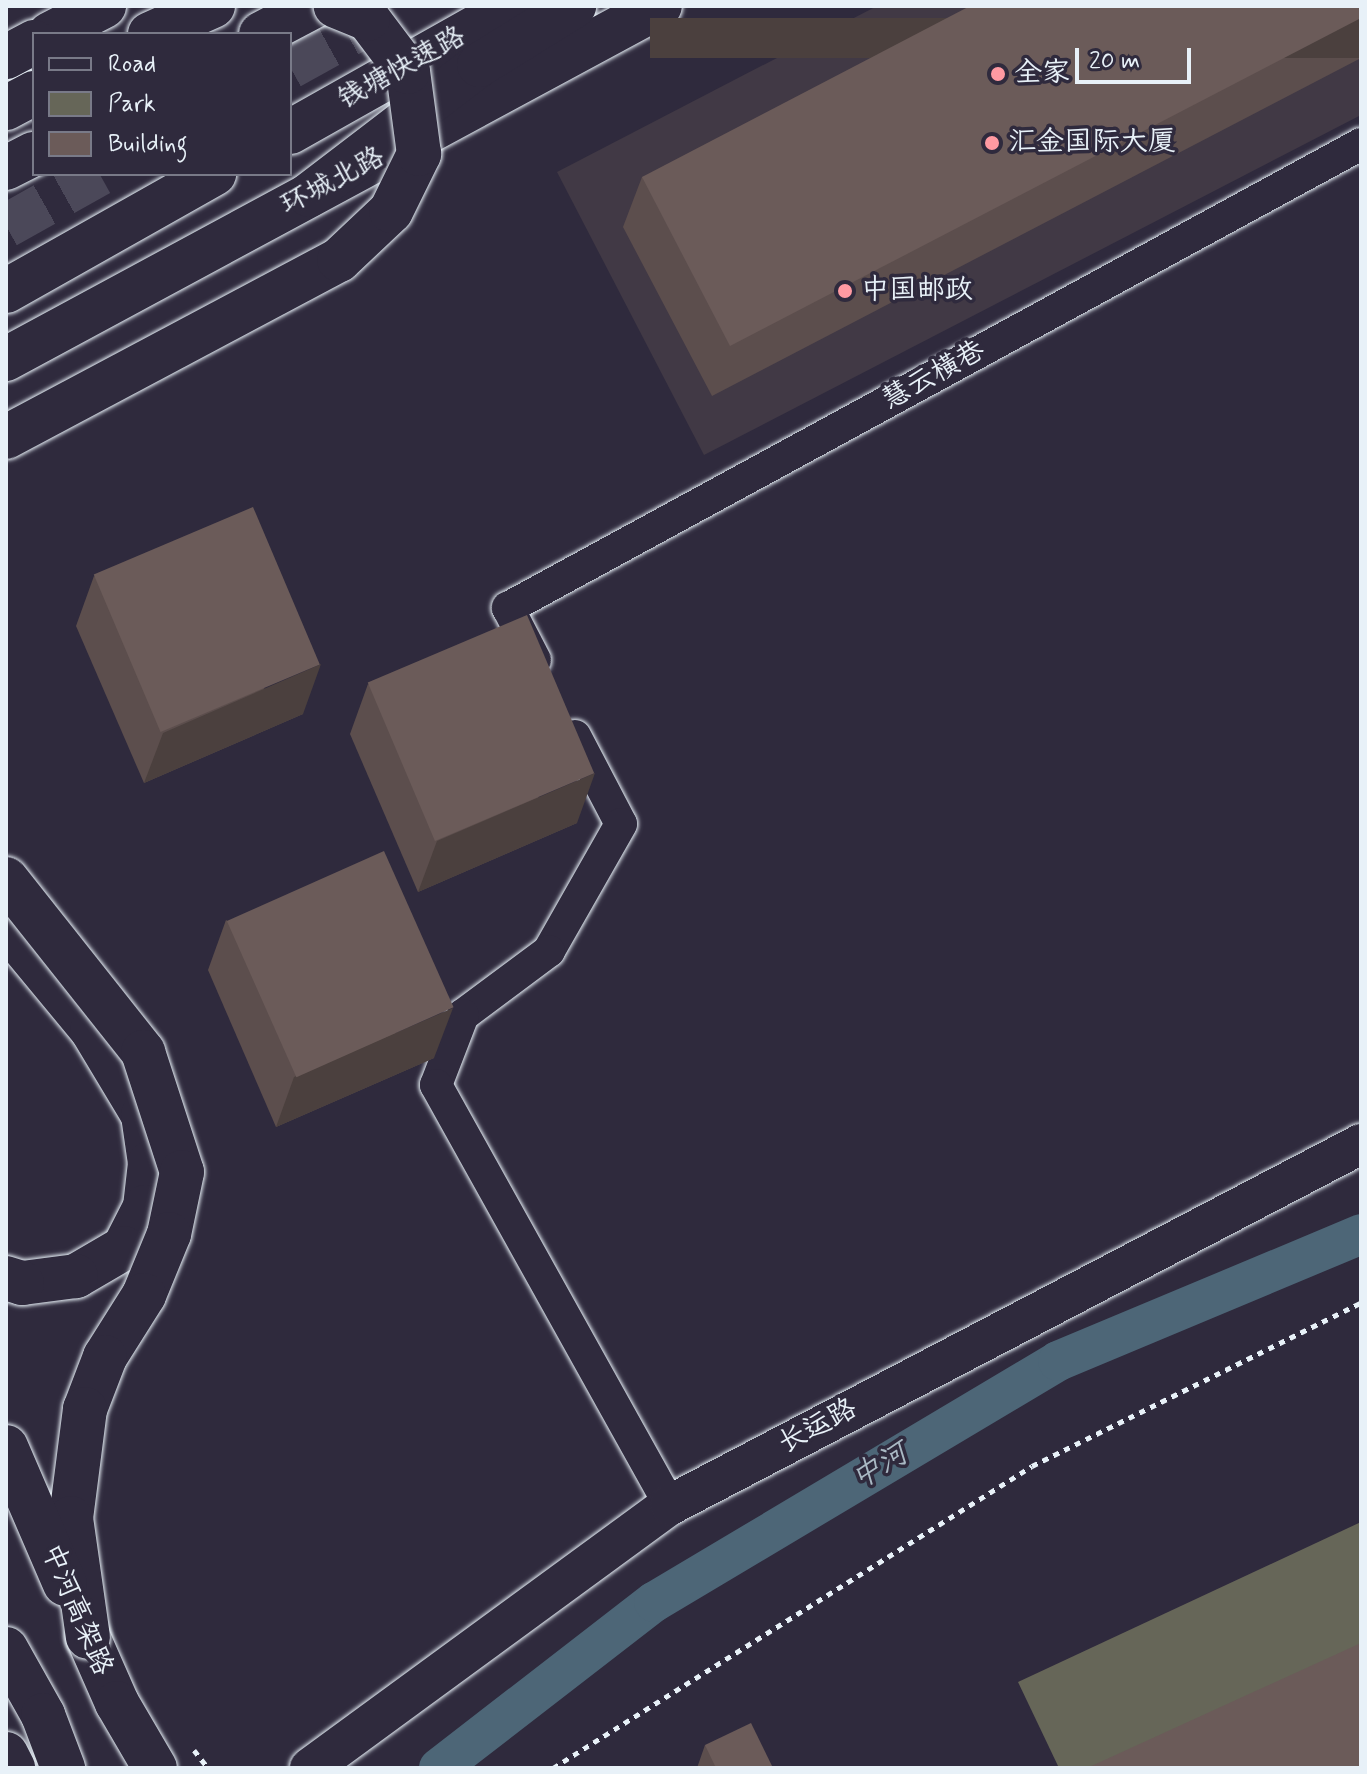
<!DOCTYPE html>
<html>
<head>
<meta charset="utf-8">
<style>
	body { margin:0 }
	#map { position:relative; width:1367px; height:1774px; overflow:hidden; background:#2f2a3d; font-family:Mynerve,"LXGW WenKai TC",sans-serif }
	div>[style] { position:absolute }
	.built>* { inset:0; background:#413945 }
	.green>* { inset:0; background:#666658 }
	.canal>* { height:40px; margin:-20px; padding:0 20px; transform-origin:20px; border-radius:20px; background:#4d6677 }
	.trunk-tunnel>* { height:44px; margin-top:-22px; transform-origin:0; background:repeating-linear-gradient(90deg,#4b4859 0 44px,transparent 0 66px) }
	.path>* { height:5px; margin-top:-2.5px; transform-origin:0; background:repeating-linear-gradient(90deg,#e8f1f8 0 6px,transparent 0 12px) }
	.roads { filter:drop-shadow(0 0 2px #e8f1f8) drop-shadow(0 0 2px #e8f1f8) }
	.minor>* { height:32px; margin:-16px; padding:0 16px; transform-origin:16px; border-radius:16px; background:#2f2a3d }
	.tertiary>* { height:40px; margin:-20px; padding:0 20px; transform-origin:20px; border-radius:20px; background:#2f2a3d }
	.primary>* { height:44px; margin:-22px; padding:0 22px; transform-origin:22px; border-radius:22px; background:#2f2a3d }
	.trunk>* { height:44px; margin:-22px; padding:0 22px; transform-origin:22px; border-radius:22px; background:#2f2a3d }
	.bridges { filter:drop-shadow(0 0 2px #e8f1f8) drop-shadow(0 0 2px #e8f1f8) }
	.trunk-bridge>* { height:44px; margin:-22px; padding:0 22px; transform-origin:22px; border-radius:22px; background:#2f2a3d }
	.wall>* { inset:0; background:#5c4e4d }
	.shaded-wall>* { inset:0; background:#4b403e; transform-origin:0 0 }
	.building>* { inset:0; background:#6b5b59; transform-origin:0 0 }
	.dots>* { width:22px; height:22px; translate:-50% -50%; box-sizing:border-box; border:4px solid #2f2a3d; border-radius:50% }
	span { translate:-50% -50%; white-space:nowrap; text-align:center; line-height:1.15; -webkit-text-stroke:7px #2f2a3d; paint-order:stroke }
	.street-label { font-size:28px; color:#e8f1f8 }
	.poi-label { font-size:28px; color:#e8f1f8 }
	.left { translate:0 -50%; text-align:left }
	.water-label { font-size:30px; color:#aab9c4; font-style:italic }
	.frame { position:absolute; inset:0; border:8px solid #e8f1f8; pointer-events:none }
	.legend { position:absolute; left:32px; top:32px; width:260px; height:144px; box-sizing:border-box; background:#2f2a3d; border:2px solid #797a88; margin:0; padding:10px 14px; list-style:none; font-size:24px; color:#e8f1f8 }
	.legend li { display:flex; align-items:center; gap:16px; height:40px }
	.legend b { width:40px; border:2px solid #797a88 }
	.scale { position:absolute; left:1075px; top:48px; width:116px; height:36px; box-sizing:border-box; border:4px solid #e8f1f8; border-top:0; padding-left:10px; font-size:24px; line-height:28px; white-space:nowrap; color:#e8f1f8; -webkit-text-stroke:6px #2f2a3d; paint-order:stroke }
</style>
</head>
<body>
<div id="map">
	<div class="built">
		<div style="clip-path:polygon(877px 6px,1361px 6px,1361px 115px,704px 455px,557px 172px)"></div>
	</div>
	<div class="green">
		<div style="clip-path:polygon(1361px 1522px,1361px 1768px,1059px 1768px,1018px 1682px)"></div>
	</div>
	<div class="canal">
		<div style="left:439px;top:1768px;width:272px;rotate:-37.7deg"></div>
		<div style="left:654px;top:1602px;width:470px;rotate:-30.8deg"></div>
		<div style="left:1058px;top:1361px;width:329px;rotate:-22.7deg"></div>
	</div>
	<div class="trunk-tunnel">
		<div style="left:290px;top:67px;width:126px;rotate:-29deg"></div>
		<div style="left:6px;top:226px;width:107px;rotate:-29.2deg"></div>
	</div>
	<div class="path">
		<div style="left:194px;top:1750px;width:23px;rotate:52deg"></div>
		<div style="left:553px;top:1768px;width:566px;rotate:-32.23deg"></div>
		<div style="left:1032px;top:1466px;width:367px;rotate:-26.4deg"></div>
	</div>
	<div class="roads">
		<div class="minor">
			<div style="left:535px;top:660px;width:59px;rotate:-117.4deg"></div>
			<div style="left:508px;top:608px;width:971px;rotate:-28.54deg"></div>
			<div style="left:575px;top:736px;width:99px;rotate:62.4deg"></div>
			<div style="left:621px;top:824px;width:146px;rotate:119.6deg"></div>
			<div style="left:549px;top:951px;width:107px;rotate:143.3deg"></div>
			<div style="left:463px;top:1015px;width:75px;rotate:111.1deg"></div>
			<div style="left:436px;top:1085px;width:481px;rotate:60.9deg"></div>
		</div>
		<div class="tertiary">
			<div style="left:310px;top:1768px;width:446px;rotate:-36.2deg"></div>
			<div style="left:670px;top:1505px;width:780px;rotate:-27.58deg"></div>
		</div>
		<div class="primary">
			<div style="left:261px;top:34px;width:60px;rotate:-27.8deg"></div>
			<div style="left:6px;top:168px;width:31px;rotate:-27deg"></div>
			<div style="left:6px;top:359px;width:743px;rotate:-28.36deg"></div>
		</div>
		<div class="trunk">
			<div style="left:50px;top:34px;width:61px;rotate:-27.4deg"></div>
			<div style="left:150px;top:34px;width:69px;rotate:-24deg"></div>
			<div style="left:6px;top:57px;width:32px;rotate:-28deg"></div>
			<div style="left:6px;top:108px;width:32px;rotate:-28deg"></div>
			<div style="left:290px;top:132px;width:257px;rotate:-29.4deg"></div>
			<div style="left:309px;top:195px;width:214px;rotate:-37.4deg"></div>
			<div style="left:479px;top:65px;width:112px;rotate:-31.8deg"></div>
			<div style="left:6px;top:291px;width:239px;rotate:-29.4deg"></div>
			<div style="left:6px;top:926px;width:135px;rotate:50.4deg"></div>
			<div style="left:92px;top:1030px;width:99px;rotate:59deg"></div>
			<div style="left:143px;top:1115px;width:49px;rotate:81.7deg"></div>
			<div style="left:150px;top:1163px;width:44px;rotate:96.5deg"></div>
			<div style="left:145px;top:1207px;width:46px;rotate:117.1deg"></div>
			<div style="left:124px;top:1248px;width:56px;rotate:149.7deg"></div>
			<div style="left:76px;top:1276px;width:54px;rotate:172.6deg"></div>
			<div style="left:22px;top:1283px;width:17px;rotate:-163deg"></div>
			<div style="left:88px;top:1637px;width:72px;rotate:66.3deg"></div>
			<div style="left:117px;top:1703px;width:75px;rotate:59.7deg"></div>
			<div style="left:6px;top:1649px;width:76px;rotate:60.7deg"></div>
			<div style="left:43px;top:1715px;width:57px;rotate:69.3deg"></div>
			<div style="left:6px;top:1754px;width:16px;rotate:63deg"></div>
		</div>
	</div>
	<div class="bridges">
		<div class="trunk-bridge">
			<div style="left:6px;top:437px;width:377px;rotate:-28deg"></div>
			<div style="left:339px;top:260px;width:71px;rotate:-43.3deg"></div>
			<div style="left:391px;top:211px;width:64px;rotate:-63.8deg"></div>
			<div style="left:419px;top:154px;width:83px;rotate:-97.6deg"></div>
			<div style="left:408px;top:72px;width:66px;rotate:-127deg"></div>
			<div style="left:368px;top:19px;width:35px;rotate:-158deg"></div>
			<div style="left:6px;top:879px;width:221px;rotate:51.6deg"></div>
			<div style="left:143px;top:1052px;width:126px;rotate:72deg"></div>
			<div style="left:182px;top:1172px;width:63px;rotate:101.8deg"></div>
			<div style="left:169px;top:1234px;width:66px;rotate:112.3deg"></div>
			<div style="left:144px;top:1295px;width:73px;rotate:122.2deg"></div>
			<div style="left:105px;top:1357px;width:56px;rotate:111deg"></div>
			<div style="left:85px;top:1409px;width:110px;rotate:97.3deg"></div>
			<div style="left:71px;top:1518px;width:120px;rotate:81.9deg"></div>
			<div style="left:6px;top:1447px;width:149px;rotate:66.7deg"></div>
		</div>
	</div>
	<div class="wall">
		<div style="clip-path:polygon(1361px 6px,1361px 58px,712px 396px,623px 227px,642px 177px)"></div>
		<div style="clip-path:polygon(94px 576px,303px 714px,144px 783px,76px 626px)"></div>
		<div style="clip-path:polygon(368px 684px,577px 823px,418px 892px,350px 734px)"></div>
		<div style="clip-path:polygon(226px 920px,434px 1058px,276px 1127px,208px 970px)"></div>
		<div style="clip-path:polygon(705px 1745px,773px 1768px,697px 1768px)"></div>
	</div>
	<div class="shaded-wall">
		<div style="left:1361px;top:18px;width:40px;height:711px;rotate:90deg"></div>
		<div style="clip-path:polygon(321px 664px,303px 714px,144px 783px,163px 733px)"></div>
		<div style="clip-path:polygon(595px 773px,577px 823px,418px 892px,437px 841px)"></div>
		<div style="clip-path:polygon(453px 1008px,434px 1058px,276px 1127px,294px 1077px)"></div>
	</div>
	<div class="building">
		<div style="clip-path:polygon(970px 6px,1361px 6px,1361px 18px,730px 346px,642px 177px)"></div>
		<div style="left:253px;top:507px;width:171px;height:173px;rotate:67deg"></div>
		<div style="left:527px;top:615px;width:172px;height:173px;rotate:67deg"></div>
		<div style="left:384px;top:851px;width:171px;height:172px;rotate:66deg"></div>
		<div style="clip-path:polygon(1361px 1643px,1361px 1768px,1087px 1768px)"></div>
		<div style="clip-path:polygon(751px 1723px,773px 1768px,716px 1768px,705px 1745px)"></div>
	</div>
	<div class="dots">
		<div style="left:998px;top:74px;background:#ff9aa2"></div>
		<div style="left:992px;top:143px;background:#ff9aa2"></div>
		<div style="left:845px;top:291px;background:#ff9aa2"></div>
	</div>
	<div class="street-label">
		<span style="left:402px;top:69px;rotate:-29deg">钱塘快速路</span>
		<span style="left:333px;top:182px;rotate:-28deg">环城北路</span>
		<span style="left:934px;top:376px;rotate:-29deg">慧云横巷</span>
		<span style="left:818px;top:1427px;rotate:-28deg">长运路</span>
		<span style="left:76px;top:1610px;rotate:67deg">中河高架路</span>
	</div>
	<div class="poi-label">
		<span class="left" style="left:1014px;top:74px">全家</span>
		<span class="left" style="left:1008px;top:143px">汇金国际大厦</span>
		<span class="left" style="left:861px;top:291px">中国邮政</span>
	</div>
	<div class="water-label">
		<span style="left:880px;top:1467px;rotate:-31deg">中河</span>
	</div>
	<div class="frame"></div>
	<ul class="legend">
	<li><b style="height:10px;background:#2f2a3d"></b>Road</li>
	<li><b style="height:22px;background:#666658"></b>Park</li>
	<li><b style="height:22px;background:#6b5b59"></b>Building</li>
	</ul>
	<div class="scale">20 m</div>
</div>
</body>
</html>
